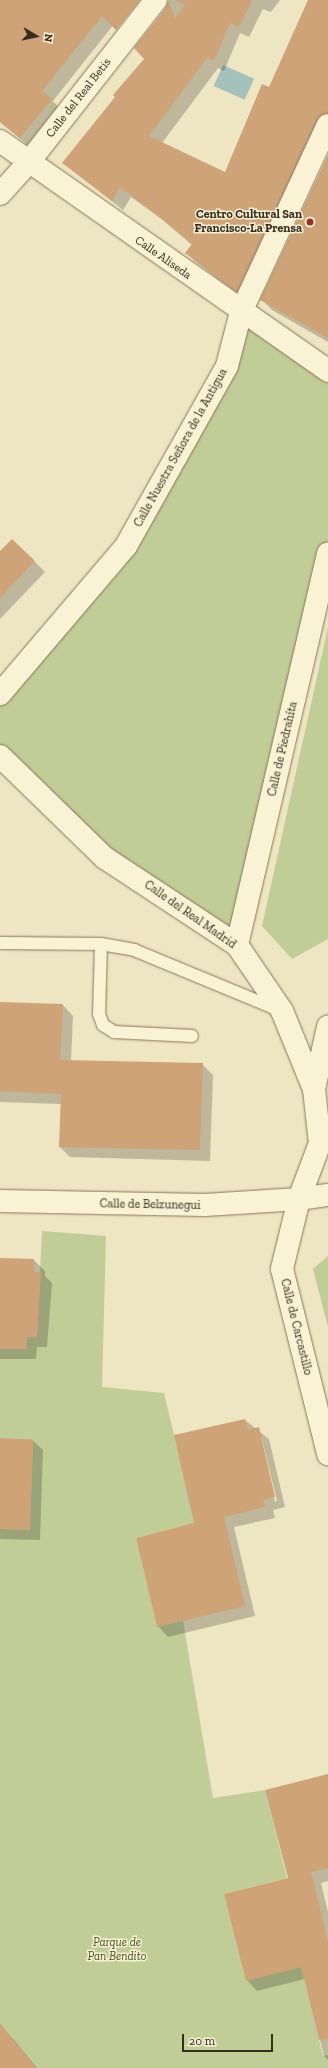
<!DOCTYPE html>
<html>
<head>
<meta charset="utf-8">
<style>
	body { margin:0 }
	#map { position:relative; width:328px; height:2068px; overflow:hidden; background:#eee5c2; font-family:"Zilla Slab",serif }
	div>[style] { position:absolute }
	.green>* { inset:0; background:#c1cd96 }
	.water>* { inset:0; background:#a4c1bb; transform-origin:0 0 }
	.shadow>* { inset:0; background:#0003 }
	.building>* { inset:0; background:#cda377; transform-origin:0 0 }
	.roads { filter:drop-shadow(0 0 1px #887759) drop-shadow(0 0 1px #887759) }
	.service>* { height:12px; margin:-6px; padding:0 6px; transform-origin:6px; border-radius:6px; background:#f9f2d5 }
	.minor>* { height:22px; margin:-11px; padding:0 11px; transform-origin:11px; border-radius:11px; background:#f9f2d5 }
	.tertiary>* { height:22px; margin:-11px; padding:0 11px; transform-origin:11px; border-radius:11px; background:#f9f2d5 }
	.dots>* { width:11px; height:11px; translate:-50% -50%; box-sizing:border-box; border:2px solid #f6efd1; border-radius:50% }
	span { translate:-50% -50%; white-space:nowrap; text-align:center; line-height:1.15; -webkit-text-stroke:3px #f6efd1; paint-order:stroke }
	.street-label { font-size:12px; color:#382d1d }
	.poi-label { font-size:12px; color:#382d1d; font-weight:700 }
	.right { translate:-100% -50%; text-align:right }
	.park-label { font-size:12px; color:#445523; font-style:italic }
	.north { position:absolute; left:16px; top:16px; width:40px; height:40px; -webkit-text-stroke:3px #f6efd1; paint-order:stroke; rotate:99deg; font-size:11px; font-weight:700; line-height:16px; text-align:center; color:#382d1d }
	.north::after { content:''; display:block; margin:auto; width:14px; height:18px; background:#382d1d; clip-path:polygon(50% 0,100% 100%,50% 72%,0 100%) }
	.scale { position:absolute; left:182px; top:2034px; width:91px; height:18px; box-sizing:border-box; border:2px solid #382d1d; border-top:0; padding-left:5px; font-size:12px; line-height:14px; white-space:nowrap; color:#382d1d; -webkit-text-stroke:3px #f6efd1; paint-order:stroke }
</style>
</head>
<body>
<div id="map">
	<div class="green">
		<div style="clip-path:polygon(245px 315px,328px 371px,328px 552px,237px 945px,105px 858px,0 756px,0 698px,132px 548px)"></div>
		<div style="clip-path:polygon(328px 627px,328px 939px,292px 959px,262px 926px)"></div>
		<div style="clip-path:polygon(42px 1231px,106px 1236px,102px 1387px,164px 1393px,195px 1523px,136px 1538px,157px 1626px,183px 1621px,213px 1798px,265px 1790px,287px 1878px,224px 1894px,246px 1980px,301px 1967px,323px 2056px,328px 2055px,328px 2068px,36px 2068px,5px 2030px,0 2033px,0 1529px,30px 1530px,33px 1439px,0 1438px,0 1349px,26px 1349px,27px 1337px,37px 1337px)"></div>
		<div style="clip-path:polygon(328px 1256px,328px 1327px,313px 1269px)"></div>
	</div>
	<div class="water">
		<div style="left:223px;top:65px;width:34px;height:23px;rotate:24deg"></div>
	</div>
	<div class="shadow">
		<div style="clip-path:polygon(0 0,133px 0,53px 101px,61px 110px,31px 148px,0 122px)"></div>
		<div style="clip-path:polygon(169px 0,280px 0,271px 12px,263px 9px,249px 37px,240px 33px,224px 71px,218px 68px,162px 143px,225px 173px,270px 88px,309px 0,328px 0,328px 129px,247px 301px,197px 263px,186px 252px,192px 245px,164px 221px,131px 197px,123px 210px,64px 163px,174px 25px,162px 14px)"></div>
		<div style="clip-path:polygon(328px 157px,328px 342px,272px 310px,262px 300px)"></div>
		<div style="clip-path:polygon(0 553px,34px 561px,45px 572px,0 619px)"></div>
		<div style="clip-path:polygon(0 1004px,63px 1005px,73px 1016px,71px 1061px,202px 1064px,213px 1075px,210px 1161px,70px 1157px,60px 1147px,61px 1104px,0 1102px)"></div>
		<div style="clip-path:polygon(0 1259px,34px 1260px,45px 1271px,45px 1276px,52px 1283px,47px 1347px,37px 1347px,36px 1359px,0 1359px)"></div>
		<div style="clip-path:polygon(evenodd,245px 1420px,269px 1439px,285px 1507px,273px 1510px,275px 1518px,234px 1527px,255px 1616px,168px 1637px,158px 1626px,195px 1524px,245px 1420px,260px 1439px,262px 1439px,277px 1501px,275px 1502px,260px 1439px)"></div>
		<div style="clip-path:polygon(0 1439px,32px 1440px,43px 1450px,40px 1540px,0 1539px)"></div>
		<div style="clip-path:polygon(328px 1775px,328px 1881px,321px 1883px,328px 1912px,328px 2060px,324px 2056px,305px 1979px,257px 1991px,247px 1980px,289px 1879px)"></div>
		<div style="clip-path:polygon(5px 2031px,15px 2041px,37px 2068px,0 2068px,0 2035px)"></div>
	</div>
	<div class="building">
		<div style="clip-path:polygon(0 0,140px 0,116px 30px,102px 16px,42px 91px,52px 99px,20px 138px,0 122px)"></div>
		<div style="clip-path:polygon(168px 0,175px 18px,185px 5px,175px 0,252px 0,239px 27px,230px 23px,214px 61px,207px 58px,149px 136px,225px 172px,262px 84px,269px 87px,308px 0,328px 0,328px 113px,317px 120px,237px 292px,185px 253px,192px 244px,152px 211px,120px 187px,112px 201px,62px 163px,115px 97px,113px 95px,144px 59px,134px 48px,166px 8px)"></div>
		<div style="clip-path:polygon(328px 155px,328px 338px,260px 300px)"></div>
		<div style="clip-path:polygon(12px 539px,35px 561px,0 598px,0 551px)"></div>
		<div style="clip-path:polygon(0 1002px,63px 1004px,60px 1060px,203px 1063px,200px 1150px,59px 1147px,61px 1094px,0 1091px)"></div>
		<div style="clip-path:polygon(0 1258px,34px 1259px,34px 1272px,41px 1272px,37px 1337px,27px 1337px,26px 1349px,0 1349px)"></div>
		<div style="clip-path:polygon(245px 1419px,248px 1430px,259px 1427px,275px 1497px,263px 1500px,265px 1507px,224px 1517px,245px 1606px,157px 1627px,136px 1538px,194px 1523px,174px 1435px)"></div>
		<div style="left:0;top:1438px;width:33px;height:91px;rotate:2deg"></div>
		<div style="clip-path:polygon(328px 1774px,328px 1868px,311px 1872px,328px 1942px,328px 2039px,319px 2040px,301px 1967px,246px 1981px,224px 1894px,288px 1878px,265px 1790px)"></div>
		<div style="clip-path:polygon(0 2023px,36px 2068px,0 2068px)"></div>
	</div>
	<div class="roads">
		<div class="service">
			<div style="left:0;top:943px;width:101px;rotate:0.6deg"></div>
			<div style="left:101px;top:944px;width:34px;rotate:10deg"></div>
			<div style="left:134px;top:950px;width:157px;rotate:22.5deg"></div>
			<div style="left:101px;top:944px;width:70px;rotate:91.6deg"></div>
			<div style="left:99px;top:1014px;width:12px;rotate:70deg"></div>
			<div style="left:103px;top:1025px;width:13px;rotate:32deg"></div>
			<div style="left:114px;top:1032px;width:78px;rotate:2.9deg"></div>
		</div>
		<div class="minor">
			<div style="left:0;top:141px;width:401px;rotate:35deg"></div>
			<div style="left:0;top:194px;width:42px;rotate:-47.9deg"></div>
			<div style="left:28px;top:163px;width:207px;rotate:-51.9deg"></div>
			<div style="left:0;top:694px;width:194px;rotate:-49.6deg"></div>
			<div style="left:126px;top:546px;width:206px;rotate:-60.7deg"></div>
			<div style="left:227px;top:366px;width:56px;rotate:-75.5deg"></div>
			<div style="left:241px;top:312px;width:206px;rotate:-65.1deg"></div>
			<div style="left:0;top:756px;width:146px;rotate:44.2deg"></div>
			<div style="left:105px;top:858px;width:158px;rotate:33.4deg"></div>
			<div style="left:237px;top:945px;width:80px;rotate:55.7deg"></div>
			<div style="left:282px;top:1011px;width:84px;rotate:67.7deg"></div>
			<div style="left:314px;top:1089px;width:54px;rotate:83.7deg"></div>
			<div style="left:320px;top:1143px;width:60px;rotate:110.6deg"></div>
			<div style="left:299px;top:1199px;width:72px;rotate:103.7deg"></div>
			<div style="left:282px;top:1269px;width:191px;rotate:76deg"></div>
			<div style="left:237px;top:945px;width:402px;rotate:-76.9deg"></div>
			<div style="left:314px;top:1089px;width:64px;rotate:-77.3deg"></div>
			<div style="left:299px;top:1199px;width:29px;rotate:-8deg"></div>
		</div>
		<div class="tertiary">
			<div style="left:0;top:1201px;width:205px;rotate:1.1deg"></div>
			<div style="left:205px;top:1205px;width:94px;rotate:-3.7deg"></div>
		</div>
	</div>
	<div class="dots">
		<div style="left:310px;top:222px;background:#983228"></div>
	</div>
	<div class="street-label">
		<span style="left:79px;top:98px;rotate:-52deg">Calle del Real Betis</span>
		<span style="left:163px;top:258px;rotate:35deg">Calle Aliseda</span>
		<span style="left:181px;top:448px;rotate:-61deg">Calle Nuestra Señora de la Antigua</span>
		<span style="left:283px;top:749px;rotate:-77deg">Calle de Piedrahíta</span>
		<span style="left:190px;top:915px;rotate:35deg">Calle del Real Madrid</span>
		<span style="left:150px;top:1205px;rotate:1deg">Calle de Belzunegui</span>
		<span style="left:296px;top:1327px;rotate:76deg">Calle de Carcastillo</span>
	</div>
	<div class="poi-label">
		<span class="right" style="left:302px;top:222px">Centro Cultural San<br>Francisco-La Prensa</span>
	</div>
	<div class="park-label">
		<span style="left:117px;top:1950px">Parque de<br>Pan Bendito</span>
	</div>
	<div class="north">N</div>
	<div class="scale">20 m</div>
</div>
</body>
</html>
